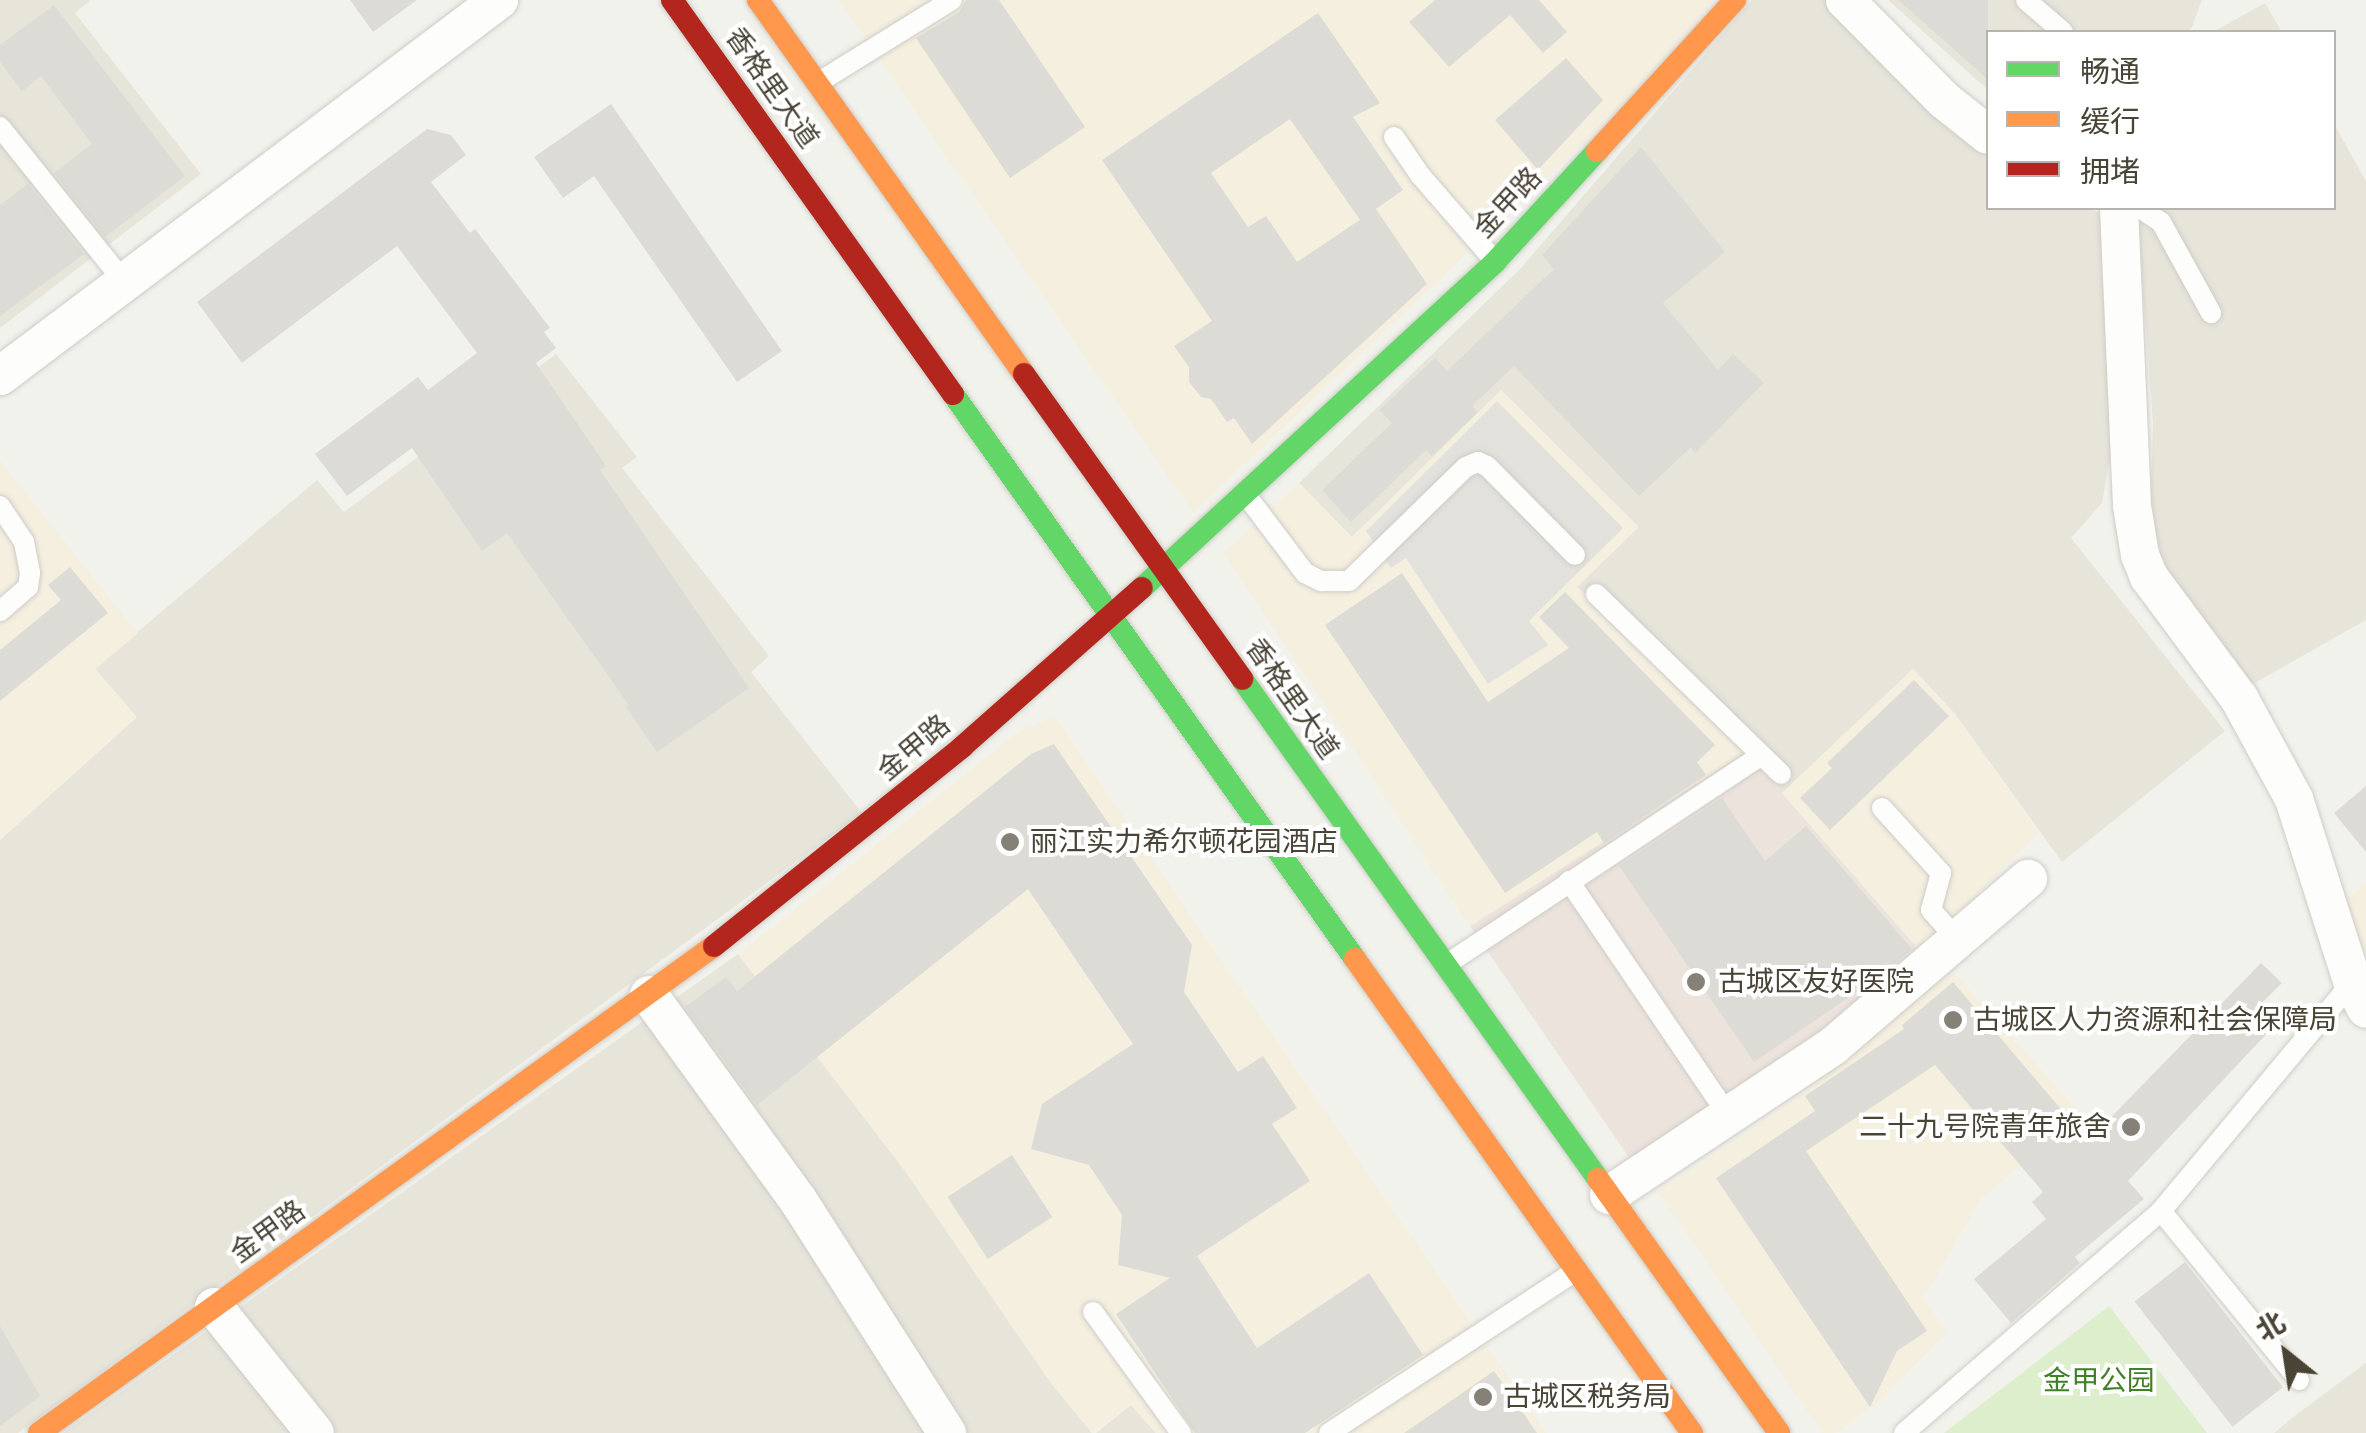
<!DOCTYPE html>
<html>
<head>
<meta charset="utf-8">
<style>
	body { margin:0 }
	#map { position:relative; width:2366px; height:1433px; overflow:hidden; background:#f2f2ed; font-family:"Fira Sans","Noto Sans SC",sans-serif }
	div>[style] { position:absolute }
	.residential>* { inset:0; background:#e7e4da }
	.commercial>* { inset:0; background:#f5efe0 }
	.medical>* { inset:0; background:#ede3dd }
	.green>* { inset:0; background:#dec }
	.parking>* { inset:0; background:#e2e1dc }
	.building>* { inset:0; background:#dcdbd5; transform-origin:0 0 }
	.roads { filter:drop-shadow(0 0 2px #cecdc7) drop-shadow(0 0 2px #cecdc7) }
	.lane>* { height:20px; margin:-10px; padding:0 10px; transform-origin:10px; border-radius:10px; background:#fdfdfc }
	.street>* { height:38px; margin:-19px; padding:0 19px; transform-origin:19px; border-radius:19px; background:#fdfdfc }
	.fast>* { height:22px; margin:-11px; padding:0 11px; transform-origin:11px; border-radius:11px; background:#63d668 }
	.slow>* { height:22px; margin:-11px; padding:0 11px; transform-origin:11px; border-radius:11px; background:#ff974d }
	.jam>* { height:22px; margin:-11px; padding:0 11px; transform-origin:11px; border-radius:11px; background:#b3261e }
	.dots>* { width:28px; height:28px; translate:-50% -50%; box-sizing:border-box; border:5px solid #fff; border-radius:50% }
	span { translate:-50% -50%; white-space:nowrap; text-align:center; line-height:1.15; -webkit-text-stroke:8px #fff; paint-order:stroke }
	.street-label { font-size:28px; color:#4a4437 }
	.poi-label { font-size:28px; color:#4a4437 }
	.left { translate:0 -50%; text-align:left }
	.right { translate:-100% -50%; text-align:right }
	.park-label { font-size:28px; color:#408027 }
	.legend { position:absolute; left:1986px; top:30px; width:350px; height:180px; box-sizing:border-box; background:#fff; border:2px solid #b7b4af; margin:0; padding:12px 18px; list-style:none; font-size:30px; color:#4a4437 }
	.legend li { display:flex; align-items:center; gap:20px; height:50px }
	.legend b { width:50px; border:2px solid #b7b4af }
	.north { position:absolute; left:2236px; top:1303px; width:100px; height:100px; -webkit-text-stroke:8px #fff; paint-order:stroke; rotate:330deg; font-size:28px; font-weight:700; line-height:40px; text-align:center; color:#4a4437 }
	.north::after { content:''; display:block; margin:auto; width:35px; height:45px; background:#4a4437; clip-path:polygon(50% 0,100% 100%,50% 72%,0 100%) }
</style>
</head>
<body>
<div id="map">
	<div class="residential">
		<div style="clip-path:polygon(0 0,91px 0,75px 13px,201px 174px,0 328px)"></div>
		<div style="clip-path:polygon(1752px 0,1825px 0,1969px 144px,1988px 155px,1988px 208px,2089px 208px,2104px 215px,2116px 426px,2102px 503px,2071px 538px,2225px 731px,2062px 862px,1955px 714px,1913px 669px,1782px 793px,1745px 752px,1577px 587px,1501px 391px,1352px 537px,1299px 483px,1521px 268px)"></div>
		<div style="clip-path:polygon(1888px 0,2202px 0,2190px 32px,1988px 32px,1988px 90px)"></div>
		<div style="clip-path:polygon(2265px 3px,2282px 32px,2213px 32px)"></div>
		<div style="clip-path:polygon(2334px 124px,2366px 181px,2366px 620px,2237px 693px,2149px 562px,2153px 423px,2138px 225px,2142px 208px,2334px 208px)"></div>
		<div style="clip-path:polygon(556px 354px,637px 457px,622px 468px,769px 656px,751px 672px,862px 813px,18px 1433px,0 1433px,0 840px,136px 718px,95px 668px,317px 480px,344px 512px)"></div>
		<div style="clip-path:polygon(738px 954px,903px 1168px,1051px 1383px,1092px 1433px,63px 1433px)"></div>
		<div style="clip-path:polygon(2366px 1363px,2366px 1433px,2274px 1433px,2297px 1414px)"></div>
		<div style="clip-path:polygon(1131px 1405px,1156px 1433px,1096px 1433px)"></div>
	</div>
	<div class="commercial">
		<div style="clip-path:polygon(838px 0,1715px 0,1621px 108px,1193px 513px)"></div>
		<div style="clip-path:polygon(1501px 390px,1639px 527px,1577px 587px,1746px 752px,1470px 926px,1223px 553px,1299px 483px,1352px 537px)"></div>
		<div style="clip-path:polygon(0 460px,138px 633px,95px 669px,137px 717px,0 840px)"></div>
		<div style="clip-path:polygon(1913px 669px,1955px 714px,2039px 833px,1920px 951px,1782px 793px)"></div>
		<div style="clip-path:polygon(1055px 716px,1217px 954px,1547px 1433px,1156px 1433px,1131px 1405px,1092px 1433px,1051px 1383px,903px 1168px,738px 954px,1019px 731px)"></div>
		<div style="clip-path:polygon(2366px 883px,2366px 952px,2339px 905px)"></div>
		<div style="clip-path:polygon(1950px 968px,2081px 1114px,1981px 1199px,1924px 1298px,1947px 1332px,1883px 1399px,1836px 1433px,1822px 1433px,1658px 1192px,1776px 1113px)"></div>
	</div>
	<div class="medical">
		<div style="clip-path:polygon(1746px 752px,1920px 951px,1847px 1013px,1630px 1159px,1470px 926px)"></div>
	</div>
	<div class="green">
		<div style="clip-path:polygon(2109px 1306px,2207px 1433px,1944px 1433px)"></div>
	</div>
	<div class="parking">
		<div style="clip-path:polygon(1497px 401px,1623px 528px,1529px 621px,1548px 645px,1488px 684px,1406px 558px,1391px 568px,1366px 531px)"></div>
	</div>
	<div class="building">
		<div style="clip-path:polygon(350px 0,417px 0,373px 32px)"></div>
		<div style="clip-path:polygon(966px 0,999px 0,1085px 127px,1010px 178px,916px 38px,959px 12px)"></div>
		<div style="clip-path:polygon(1435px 0,1539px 0,1567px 32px,1543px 53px,1510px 15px,1449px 67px,1409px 22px)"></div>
		<div style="clip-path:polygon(1898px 0,1988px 0,1988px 80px,1966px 60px)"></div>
		<div style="clip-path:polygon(54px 5px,185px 176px,105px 237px,54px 173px,92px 144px,41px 76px,22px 91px,0 62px,0 45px)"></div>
		<div style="clip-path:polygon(1318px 13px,1380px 103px,1353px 117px,1403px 190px,1360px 220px,1290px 119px,1211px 173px,1248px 227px,1266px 216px,1297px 262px,1376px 209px,1427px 284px,1252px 444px,1234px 418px,1227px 422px,1211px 399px,1201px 397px,1189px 382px,1189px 367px,1174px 346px,1212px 321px,1102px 160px)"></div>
		<div style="clip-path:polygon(1566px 58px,1603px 100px,1538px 170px,1495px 120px)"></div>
		<div style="clip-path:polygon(611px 104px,782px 351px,737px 382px,594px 176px,563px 198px,534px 157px)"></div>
		<div style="clip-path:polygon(427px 129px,451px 135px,466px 155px,431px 182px,470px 233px,475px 229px,550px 328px,544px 332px,556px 348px,536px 363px,606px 466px,600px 470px,749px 688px,657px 752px,626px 707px,629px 705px,507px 533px,482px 551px,412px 448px,347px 496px,315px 454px,418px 377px,428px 390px,477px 353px,397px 246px,242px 363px,197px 302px)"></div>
		<div style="clip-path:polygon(1641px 147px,1725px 252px,1663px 303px,1718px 370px,1733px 354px,1764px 383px,1695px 453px,1691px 447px,1639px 496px,1514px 366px,1472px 406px,1478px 412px,1432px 456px,1426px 450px,1351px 522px,1322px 490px,1392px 423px,1379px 410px,1435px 358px,1447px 371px,1554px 269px,1542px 255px)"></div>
		<div style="clip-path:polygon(28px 184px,84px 254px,0 316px,0 205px)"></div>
		<div style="clip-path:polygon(70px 567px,108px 613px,0 701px,0 650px,61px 600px,48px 585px)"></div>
		<div style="clip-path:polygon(1402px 573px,1488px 702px,1569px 648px,1539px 617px,1565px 592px,1715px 745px,1697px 762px,1706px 775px,1604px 843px,1597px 832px,1505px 893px,1325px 625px)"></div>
		<div style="clip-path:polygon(1914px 680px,1949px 716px,1830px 830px,1800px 798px,1832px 768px,1827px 763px)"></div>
		<div style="clip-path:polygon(1054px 744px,1192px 945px,1184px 992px,1238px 1072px,1263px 1056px,1297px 1108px,1272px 1124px,1310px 1181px,1197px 1256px,1257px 1348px,1369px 1273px,1423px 1355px,1305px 1433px,1195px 1433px,1116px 1314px,1170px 1278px,1118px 1265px,1122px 1215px,1089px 1165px,1031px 1149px,1042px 1104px,1133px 1044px,1028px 889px,757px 1105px,685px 1007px,726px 977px,737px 991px,1031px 754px)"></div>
		<div style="clip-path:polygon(2366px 786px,2366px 852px,2334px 813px)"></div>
		<div style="clip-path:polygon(1722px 798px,1765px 861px,1806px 826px,1912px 949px,1876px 979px,1754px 1062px,1619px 866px)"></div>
		<div style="clip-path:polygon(2261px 963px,2282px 983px,2255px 1010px,2273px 1027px,2128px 1181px,2144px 1199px,2075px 1257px,2080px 1263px,2011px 1323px,1974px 1279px,2046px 1219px,2032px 1202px,2043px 1192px,1935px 1065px,1806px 1151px,1927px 1331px,1897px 1351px,1870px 1407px,1716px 1178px,1815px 1111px,1805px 1096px,1904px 1029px,1902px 1025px,1953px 982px,2088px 1141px)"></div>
		<div style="left:1012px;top:1155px;width:74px;height:77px;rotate:57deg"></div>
		<div style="left:2185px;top:1262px;width:159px;height:64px;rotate:52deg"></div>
		<div style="clip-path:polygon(0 1326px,40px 1396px,0 1426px)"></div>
		<div style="clip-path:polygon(1494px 1371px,1537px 1433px,1404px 1433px,1442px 1407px)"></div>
	</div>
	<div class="roads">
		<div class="lane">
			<div style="left:2026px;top:0;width:49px;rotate:40.9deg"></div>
			<div style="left:819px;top:82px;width:156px;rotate:-31.7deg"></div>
			<div style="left:0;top:127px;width:198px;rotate:51.3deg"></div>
			<div style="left:1394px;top:137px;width:46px;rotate:55.6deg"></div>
			<div style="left:1420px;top:175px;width:113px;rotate:49deg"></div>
			<div style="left:2140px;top:208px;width:25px;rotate:34deg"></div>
			<div style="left:2161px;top:222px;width:104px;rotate:61.2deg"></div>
			<div style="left:1246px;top:495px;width:98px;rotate:52.9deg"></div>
			<div style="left:1305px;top:573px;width:18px;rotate:27deg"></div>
			<div style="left:1321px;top:581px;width:28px"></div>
			<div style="left:1349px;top:581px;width:163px;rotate:-44.3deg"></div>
			<div style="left:1466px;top:467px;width:13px;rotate:-23deg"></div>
			<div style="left:1478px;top:462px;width:10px;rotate:24deg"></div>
			<div style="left:1487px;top:466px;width:125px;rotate:45.3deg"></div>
			<div style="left:0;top:506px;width:43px;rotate:56.3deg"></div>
			<div style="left:24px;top:542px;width:32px;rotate:79deg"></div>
			<div style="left:30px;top:573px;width:14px;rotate:98deg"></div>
			<div style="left:28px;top:587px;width:37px;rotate:139deg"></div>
			<div style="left:1596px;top:594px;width:258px;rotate:44.2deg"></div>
			<div style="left:1882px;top:808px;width:88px;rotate:47.8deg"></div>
			<div style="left:1941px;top:873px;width:38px;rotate:105deg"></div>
			<div style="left:1931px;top:910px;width:39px;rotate:48deg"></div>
			<div style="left:1569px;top:881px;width:287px;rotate:55.8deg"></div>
			<div style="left:1447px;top:964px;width:377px;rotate:-33.6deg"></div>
			<div style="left:1093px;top:1312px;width:150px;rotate:54deg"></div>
			<div style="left:2299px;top:1380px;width:218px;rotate:-129.2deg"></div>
			<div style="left:2161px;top:1211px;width:305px;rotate:-50.1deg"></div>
			<div style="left:1329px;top:1433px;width:293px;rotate:-33.3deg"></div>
			<div style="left:1904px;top:1433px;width:340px;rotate:-40.8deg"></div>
		</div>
		<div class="street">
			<div style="left:1845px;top:0;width:141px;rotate:45.3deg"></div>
			<div style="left:1944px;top:100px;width:56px;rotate:38.5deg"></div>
			<div style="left:2119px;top:208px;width:298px;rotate:87.5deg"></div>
			<div style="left:2132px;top:506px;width:50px;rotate:80.7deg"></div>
			<div style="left:2140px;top:555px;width:24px;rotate:68deg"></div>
			<div style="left:2149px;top:577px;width:151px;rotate:53.4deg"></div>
			<div style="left:2239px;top:698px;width:115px;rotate:61.4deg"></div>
			<div style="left:2294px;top:799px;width:191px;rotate:72.3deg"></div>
			<div style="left:2352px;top:981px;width:31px;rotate:63deg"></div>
			<div style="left:0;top:376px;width:625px;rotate:-37deg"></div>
			<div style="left:649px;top:995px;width:253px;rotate:54deg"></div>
			<div style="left:798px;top:1200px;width:277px;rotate:57.4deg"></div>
			<div style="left:1609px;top:1195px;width:269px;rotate:-33.6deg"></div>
			<div style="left:1833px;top:1046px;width:257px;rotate:-40.6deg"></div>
			<div style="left:214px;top:1307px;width:161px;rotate:51.3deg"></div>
		</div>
		<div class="fast">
			<div style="left:953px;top:394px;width:693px;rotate:54.57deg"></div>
			<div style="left:1142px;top:588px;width:481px;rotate:-42.7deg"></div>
			<div style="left:1495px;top:262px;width:151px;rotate:-47.4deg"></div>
			<div style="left:1242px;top:679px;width:614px;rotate:54.55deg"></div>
		</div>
		<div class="slow">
			<div style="left:758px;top:0;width:459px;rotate:54.6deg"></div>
			<div style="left:1597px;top:151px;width:205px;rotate:-47.6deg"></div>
			<div style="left:1355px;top:959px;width:582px;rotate:54.59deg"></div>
			<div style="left:1598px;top:1179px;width:312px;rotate:54.5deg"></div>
			<div style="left:39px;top:1433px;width:832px;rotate:-35.81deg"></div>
		</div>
		<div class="jam">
			<div style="left:672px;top:0;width:484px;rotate:54.5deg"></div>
			<div style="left:1024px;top:374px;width:375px;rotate:54.4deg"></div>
			<div style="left:714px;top:946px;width:318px;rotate:-38.7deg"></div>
			<div style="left:962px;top:747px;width:240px;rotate:-41.5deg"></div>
		</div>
	</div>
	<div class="dots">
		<div style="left:1010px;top:842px;background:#858177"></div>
		<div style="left:1696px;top:982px;background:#858177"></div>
		<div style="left:1953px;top:1020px;background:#858177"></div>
		<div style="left:2131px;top:1127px;background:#858177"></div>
		<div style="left:1483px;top:1397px;background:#858177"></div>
	</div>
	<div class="street-label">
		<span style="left:772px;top:88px;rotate:55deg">香格里大道</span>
		<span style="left:1508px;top:203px;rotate:-47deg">金甲路</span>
		<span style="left:1292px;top:699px;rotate:55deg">香格里大道</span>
		<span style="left:914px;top:748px;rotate:-40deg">金甲路</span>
		<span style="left:268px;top:1232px;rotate:-36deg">金甲路</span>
	</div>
	<div class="poi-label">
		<span class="left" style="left:1030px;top:842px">丽江实力希尔顿花园酒店</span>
		<span class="left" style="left:1718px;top:982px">古城区友好医院</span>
		<span class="left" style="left:1973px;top:1020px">古城区人力资源和社会保障局</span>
		<span class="right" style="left:2111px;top:1127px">二十九号院青年旅舍</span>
		<span class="left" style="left:1503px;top:1397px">古城区税务局</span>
	</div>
	<div class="park-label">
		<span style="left:2099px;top:1381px">金甲公园</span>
	</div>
	<ul class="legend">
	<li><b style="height:12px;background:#63d668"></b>畅通</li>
	<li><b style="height:12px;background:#ff974d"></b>缓行</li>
	<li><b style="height:12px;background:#b3261e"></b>拥堵</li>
	</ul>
	<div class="north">北</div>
</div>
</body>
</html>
